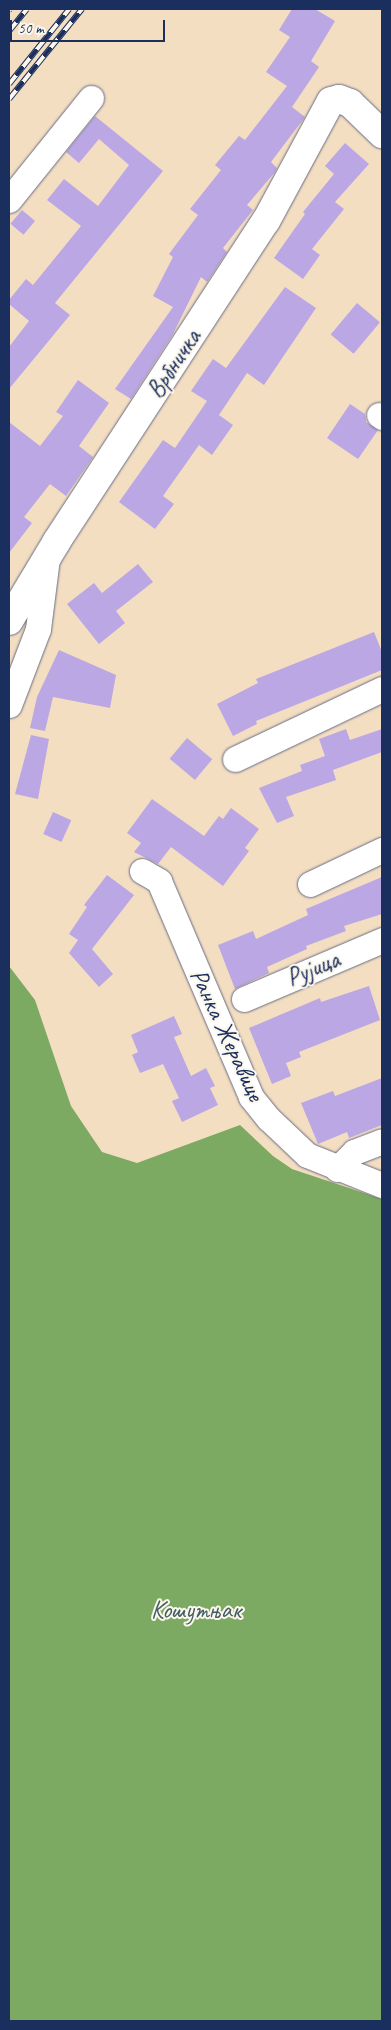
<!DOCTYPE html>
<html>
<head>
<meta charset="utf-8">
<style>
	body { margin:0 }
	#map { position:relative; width:391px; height:2030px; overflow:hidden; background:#f4dec2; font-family:Caveat,sans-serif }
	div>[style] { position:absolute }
	.forest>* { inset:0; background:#7daa62 }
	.building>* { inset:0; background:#baa7e4; transform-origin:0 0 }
	.roads { filter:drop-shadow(0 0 1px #676c81) drop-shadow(0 0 1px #676c81) }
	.minor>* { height:25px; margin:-12.5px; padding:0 12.5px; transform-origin:12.5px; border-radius:12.5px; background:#fff }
	.tertiary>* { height:28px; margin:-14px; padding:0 14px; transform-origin:14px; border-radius:14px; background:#fff }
	.rail>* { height:5.5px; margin-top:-2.75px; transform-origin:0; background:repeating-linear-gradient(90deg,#fbf7ec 0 11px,#1b2f5e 0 22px); box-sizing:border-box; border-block:1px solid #1b2f5e }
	span { translate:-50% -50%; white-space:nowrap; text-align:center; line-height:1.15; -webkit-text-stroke:4px #fbf7ec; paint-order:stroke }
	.street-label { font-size:25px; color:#1b2f5e }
	.park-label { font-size:25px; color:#425c63 }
	.frame { position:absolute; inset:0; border:10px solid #1b2f5e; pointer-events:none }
	.scale { position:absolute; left:10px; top:20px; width:155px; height:22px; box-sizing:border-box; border:2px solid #1b2f5e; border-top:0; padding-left:6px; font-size:15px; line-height:18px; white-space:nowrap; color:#1b2f5e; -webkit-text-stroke:4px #fbf7ec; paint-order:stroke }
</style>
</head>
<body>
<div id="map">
	<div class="forest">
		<div style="clip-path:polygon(9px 966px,35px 1000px,71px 1106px,102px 1152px,137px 1163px,240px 1125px,273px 1156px,292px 1169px,382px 1199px,382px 2021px,9px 2021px)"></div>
	</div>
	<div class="building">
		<div style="clip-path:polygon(292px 9px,315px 9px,335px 21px,311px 61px,319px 67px,292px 107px,305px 117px,271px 162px,277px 168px,275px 172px,247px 205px,253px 210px,223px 248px,227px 252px,207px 282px,201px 277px,173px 334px,131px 399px,115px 389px,173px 307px,153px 296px,173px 257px,169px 254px,198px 215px,190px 209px,221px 170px,215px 165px,239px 136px,245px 140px,287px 86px,266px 72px,290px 37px,279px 30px)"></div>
		<div style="clip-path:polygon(95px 116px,163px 171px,55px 303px,70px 315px,9px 389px,9px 347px,29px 321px,9px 304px,9px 300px,26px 279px,33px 285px,81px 226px,47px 200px,64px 179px,98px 206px,129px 165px,99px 139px,79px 163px,66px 152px)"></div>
		<div style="clip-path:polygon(345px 143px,369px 164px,335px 202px,344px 209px,312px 249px,320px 255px,303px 279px,274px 258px,305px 214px,303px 212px,334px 174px,325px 166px)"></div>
		<div style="left:22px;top:210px;width:17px;height:18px;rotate:40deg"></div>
		<div style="clip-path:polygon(285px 287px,316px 308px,264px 385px,247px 373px,219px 415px,233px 425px,212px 455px,199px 445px,163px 496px,174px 504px,155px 529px,119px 502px,163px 440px,175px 448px,207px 401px,191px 391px,213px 359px,226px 368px)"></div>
		<div style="left:357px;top:303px;width:30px;height:41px;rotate:40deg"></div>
		<div style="clip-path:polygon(78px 380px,109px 403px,79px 446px,93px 457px,66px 496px,50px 484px,24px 517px,32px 523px,9px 553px,9px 422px,40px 446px,63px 416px,56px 412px)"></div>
		<div style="clip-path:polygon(350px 404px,365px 414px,366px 422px,378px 430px,358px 459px,327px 438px)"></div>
		<div style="clip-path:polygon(138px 564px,153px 582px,116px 611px,125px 623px,99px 644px,67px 604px,94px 583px,102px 593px)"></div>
		<div style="clip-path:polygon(374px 632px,382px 652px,382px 670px,256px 721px,257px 724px,233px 736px,217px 704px,258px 683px,256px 679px)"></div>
		<div style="clip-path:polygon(59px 650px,116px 675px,110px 708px,53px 697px,45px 731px,30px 728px,37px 697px)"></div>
		<div style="clip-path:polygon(346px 729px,350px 740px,382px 729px,382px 752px,333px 770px,336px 780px,286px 797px,294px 816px,277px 823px,259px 788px,302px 771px,300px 765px,325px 756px,319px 739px)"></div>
		<div style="clip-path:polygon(31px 735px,49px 739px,38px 799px,15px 794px)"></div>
		<div style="left:187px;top:738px;width:33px;height:27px;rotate:40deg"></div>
		<div style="clip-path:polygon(152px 799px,204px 836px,219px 816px,223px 819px,231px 808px,259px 829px,245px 848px,249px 851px,223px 886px,171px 847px,158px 864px,134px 852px,141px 843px,127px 833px)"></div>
		<div style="left:53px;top:812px;width:20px;height:24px;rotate:24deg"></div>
		<div style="clip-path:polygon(107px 875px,134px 895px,92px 949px,113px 974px,99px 987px,69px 953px,78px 940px,69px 934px,87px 907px,84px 905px)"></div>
		<div style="clip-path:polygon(382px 877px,382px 914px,344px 926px,346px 931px,306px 946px,307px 949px,267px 967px,269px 973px,235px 989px,218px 945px,253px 931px,256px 939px,308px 915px,306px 909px)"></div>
		<div style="clip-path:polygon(369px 986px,380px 1020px,299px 1052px,301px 1057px,286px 1063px,291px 1076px,272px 1084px,249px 1028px,320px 998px,321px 1002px)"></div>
		<div style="clip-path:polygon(174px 1016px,182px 1034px,174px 1037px,191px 1076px,206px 1068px,215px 1086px,210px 1088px,218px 1105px,182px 1122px,172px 1101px,179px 1098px,163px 1064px,140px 1073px,132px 1055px,138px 1052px,131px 1035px)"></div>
		<div style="clip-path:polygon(382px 1078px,382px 1125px,349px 1138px,347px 1132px,318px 1144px,301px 1103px,333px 1091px,335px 1096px)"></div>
	</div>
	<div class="roads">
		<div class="minor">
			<div style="left:9px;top:200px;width:131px;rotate:-51.2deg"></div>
			<div style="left:379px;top:415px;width:4px;rotate:34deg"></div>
			<div style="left:9px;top:705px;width:81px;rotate:-69.1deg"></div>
			<div style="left:38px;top:629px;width:72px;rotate:-82.8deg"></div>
			<div style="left:235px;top:759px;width:163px;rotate:-25.5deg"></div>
			<div style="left:142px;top:871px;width:20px;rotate:30deg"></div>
			<div style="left:159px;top:881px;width:235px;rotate:66.9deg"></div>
			<div style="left:251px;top:1097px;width:28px;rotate:51deg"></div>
			<div style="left:269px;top:1119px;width:52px;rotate:43.5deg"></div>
			<div style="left:307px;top:1155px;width:81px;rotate:21.8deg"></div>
			<div style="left:310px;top:884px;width:80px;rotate:-25.3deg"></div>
			<div style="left:244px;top:999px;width:150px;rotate:-23.1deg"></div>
			<div style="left:337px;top:1169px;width:24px;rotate:-45deg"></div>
			<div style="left:354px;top:1152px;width:30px;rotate:-21deg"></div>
		</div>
		<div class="tertiary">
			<div style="left:9px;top:621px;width:93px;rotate:-59deg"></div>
			<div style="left:57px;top:541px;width:382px;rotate:-56.9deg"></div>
			<div style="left:266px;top:221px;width:136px;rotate:-61.6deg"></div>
			<div style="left:331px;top:101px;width:8px;rotate:-14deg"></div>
			<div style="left:339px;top:99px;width:12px;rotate:20deg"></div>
			<div style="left:350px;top:103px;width:45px;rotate:44.1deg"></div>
		</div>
	</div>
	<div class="rail">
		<div style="left:9px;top:10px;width:1px;rotate:-45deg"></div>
		<div style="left:9px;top:31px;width:28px;rotate:-51deg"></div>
		<div style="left:9px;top:84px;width:96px;rotate:-51.3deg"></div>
		<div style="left:9px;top:99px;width:116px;rotate:-51deg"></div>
	</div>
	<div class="street-label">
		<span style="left:174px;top:364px;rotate:-57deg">Врбничка</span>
		<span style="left:313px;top:969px;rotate:-23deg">Рујица</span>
		<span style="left:227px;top:1035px;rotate:65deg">Ранка Жеравице</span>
	</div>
	<div class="park-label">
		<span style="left:196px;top:1610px">Кошутњак</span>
	</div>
	<div class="frame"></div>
	<div class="scale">50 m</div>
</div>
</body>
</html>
